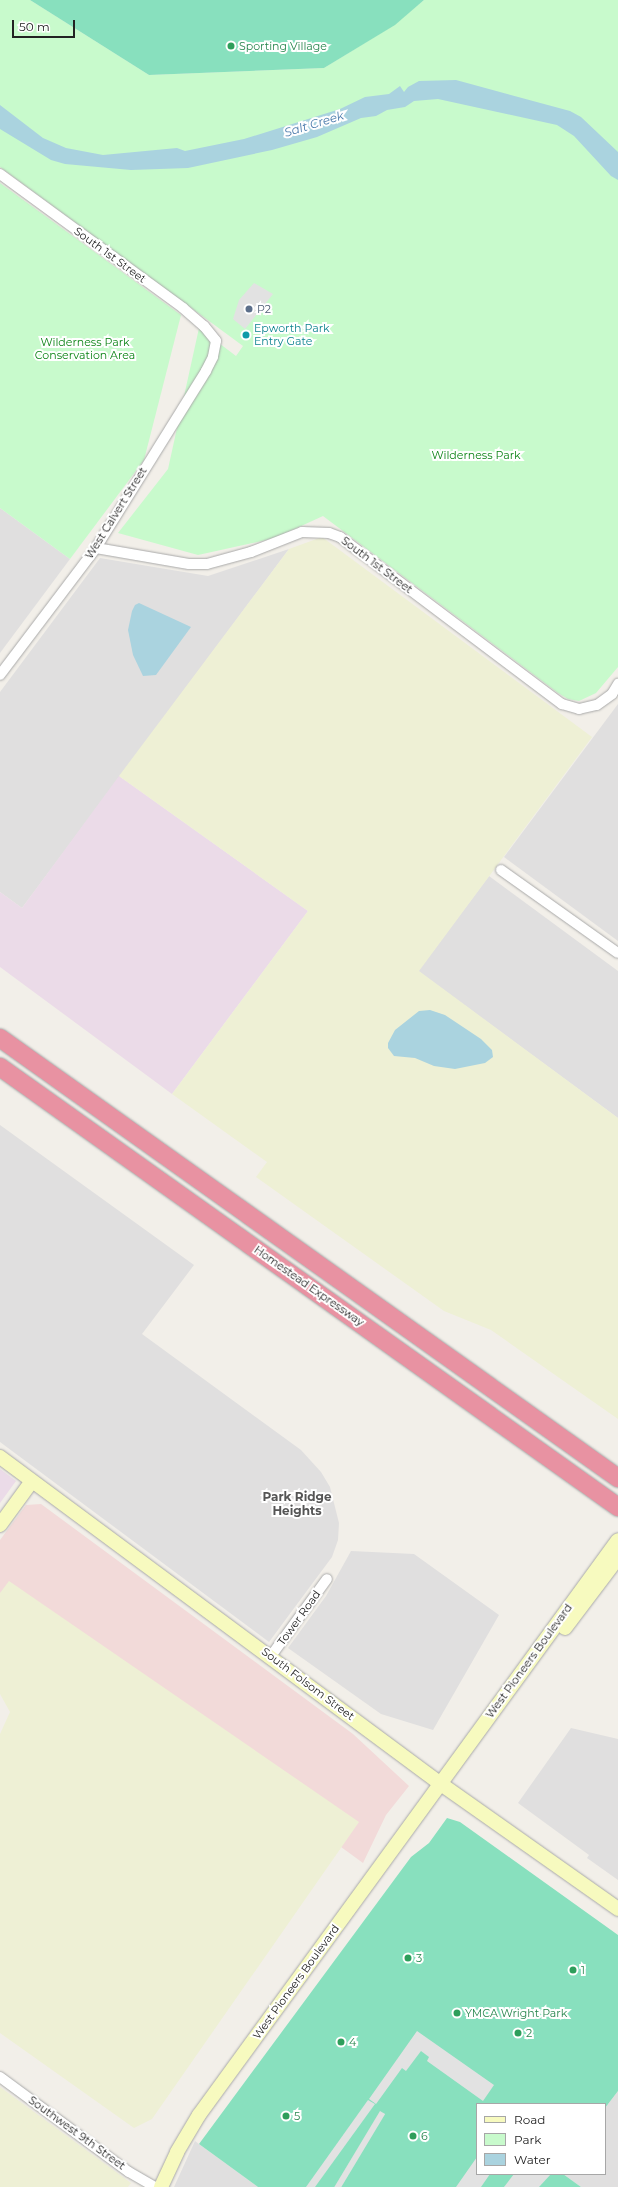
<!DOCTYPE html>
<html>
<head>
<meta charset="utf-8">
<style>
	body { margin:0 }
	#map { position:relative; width:618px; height:2187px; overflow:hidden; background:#f2efe9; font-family:Montserrat,sans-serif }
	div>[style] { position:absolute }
	.residential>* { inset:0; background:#e0dfdf }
	.commercial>* { inset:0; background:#f2dad9 }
	.industrial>* { inset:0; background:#ebdbe8 }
	.farmland>* { inset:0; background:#eef0d5 }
	.park>* { inset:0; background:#c8facc }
	.pitch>* { inset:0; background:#88e0be }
	.parking>* { inset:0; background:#e2e2e2; transform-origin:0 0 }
	.water>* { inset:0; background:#aad3df }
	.roads { filter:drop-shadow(0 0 1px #a9a9a9) drop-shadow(0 0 1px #a9a9a9) }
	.street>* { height:10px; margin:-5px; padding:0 5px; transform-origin:5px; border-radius:5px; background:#fff }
	.secondary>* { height:14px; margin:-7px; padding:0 7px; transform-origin:7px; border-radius:7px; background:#f7fabf }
	.highway>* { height:18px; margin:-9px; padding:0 9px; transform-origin:9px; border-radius:9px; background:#e892a2 }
	.dots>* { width:11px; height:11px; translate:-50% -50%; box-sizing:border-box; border:2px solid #fff; border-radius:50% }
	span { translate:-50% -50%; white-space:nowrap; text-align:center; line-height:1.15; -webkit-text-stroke:4px #fff; paint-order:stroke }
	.leisure-label { font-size:11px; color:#27864d }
	.left { translate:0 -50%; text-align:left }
	.street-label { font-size:11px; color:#222 }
	.service-label { font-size:11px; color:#4e5e75 }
	.culture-label { font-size:11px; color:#0d838f }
	.park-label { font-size:11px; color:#0c8416 }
	.water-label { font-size:12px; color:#4a7aab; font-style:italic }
	.neighbourhood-label { font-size:12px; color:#555; font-weight:700 }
	.legend { position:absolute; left:476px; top:2103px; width:130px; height:72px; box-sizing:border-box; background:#fff; border:1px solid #a7a7a7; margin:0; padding:5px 7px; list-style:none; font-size:12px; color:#222 }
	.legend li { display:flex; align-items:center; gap:8px; height:20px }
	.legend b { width:20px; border:1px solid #a7a7a7 }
	.scale { position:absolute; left:12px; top:20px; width:63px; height:18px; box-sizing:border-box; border:2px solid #222; border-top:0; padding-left:5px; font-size:12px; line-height:14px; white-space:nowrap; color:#222; -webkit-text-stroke:3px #fff; paint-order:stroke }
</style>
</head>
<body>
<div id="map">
	<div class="residential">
		<div style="clip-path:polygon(0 508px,70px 559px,0 653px)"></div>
		<div style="clip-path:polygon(289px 549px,22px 908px,0 892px,0 692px,100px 558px,208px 576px)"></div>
		<div style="clip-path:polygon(618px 704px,618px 941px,504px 857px)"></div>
		<div style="clip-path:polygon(489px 876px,618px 971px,618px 1118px,418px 971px)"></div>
		<div style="clip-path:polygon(0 1125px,194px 1265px,142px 1334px,301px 1450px,321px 1472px,330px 1487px,339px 1523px,338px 1540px,332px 1557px,269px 1642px,0 1442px)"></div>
		<div style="clip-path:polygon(351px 1551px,414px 1554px,499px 1615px,433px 1730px,381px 1714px,288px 1648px,326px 1596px)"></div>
		<div style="clip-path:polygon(571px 1728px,618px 1739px,618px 1880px,587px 1858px,589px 1855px,518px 1803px)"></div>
		<div style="clip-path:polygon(618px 2091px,618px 2187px,581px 2187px,563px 2174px,605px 2174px,605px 2108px)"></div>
		<div style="clip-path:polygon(195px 2141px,199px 2144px,258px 2187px,174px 2187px)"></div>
	</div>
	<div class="commercial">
		<div style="clip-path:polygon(41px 1504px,353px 1734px,409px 1786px,386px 1815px,363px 1863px,0 1598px,0 1540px,26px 1505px)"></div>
	</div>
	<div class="industrial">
		<div style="clip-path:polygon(119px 776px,308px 911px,172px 1094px,0 967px,0 892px,22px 908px)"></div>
		<div style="clip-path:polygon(0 1469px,16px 1481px,0 1503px)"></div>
	</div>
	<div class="farmland">
		<div style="clip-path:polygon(322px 537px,592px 737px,419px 971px,618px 1118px,618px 1419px,491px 1330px,444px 1311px,256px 1177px,267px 1162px,172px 1094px,308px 911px,119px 776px,289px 549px)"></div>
		<div style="clip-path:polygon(9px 1581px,359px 1822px,152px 2119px,134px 2128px,0 2033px,0 1734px,10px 1712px,0 1694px,0 1593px)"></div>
		<div style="clip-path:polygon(0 2087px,131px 2183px,128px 2187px,0 2187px)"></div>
	</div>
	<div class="park">
		<div style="clip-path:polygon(0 0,30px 0,149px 75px,324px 68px,394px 25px,424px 0,618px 0,618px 667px,596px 693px,579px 701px,568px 699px,558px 693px,323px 516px,275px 538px,198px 555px,118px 533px,168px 469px,199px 328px,236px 356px,243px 346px,0 167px)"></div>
		<div style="clip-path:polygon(0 183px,181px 315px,144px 460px,70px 559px,0 508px)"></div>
	</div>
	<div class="pitch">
		<div style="clip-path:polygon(30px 0,424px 0,395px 25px,324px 68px,149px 75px)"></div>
		<div style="clip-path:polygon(447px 1818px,460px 1822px,618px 1935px,618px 2091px,605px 2108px,605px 2104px,477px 2104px,477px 2174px,563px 2174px,581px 2187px,258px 2187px,199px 2144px,411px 1857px,429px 1843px)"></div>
	</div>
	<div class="parking">
		<div style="clip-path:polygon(254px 283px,273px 294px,245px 329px,233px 319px,239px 300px)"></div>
		<div style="clip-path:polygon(417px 2031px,494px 2085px,483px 2101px,427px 2061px,429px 2057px,421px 2051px,406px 2071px,402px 2068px,376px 2104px,369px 2099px)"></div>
		<div style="clip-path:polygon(368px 2100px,375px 2104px,315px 2187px,306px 2187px)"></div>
		<div style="left:380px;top:2111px;width:6px;height:94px;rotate:31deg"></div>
		<div style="clip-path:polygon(477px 2157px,477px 2174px,490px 2174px,481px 2187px,456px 2187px)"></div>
		<div style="clip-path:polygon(514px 2174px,551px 2174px,539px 2187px,504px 2187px)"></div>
	</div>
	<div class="water">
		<div style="clip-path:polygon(456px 80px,570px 111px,581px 117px,618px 152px,618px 180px,611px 176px,574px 136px,557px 125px,438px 99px,414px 101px,405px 107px,387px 110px,376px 116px,361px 118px,317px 137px,272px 150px,188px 168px,131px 170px,65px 164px,51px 160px,0 129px,0 105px,43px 138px,66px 148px,103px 155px,177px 148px,185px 151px,244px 139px,340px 109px,365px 97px,389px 94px,400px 86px,404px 92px,408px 87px,419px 81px)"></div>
		<div style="clip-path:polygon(139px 603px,191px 627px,156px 675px,143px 676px,133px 655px,128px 630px,132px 611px,135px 605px)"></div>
		<div style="clip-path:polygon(430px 1010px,445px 1015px,481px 1039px,492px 1050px,493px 1057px,485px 1063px,455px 1069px,434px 1066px,415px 1058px,394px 1056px,388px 1048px,388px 1043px,395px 1030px,419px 1011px)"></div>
	</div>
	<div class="roads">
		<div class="street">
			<div style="left:0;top:174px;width:227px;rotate:36.2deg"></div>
			<div style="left:183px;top:308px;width:28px;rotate:41deg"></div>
			<div style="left:204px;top:326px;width:19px;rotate:51deg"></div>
			<div style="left:216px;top:341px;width:16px;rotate:101deg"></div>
			<div style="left:213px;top:357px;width:16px;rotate:117deg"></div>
			<div style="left:206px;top:371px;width:208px;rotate:121.9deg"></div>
			<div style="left:96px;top:548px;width:159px;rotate:127.1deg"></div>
			<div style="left:96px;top:548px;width:94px;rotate:9.8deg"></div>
			<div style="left:189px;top:564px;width:18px"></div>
			<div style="left:207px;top:564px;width:46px;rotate:-15.3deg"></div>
			<div style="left:251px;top:552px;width:55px;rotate:-21.4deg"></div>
			<div style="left:302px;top:532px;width:27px;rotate:2deg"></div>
			<div style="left:329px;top:533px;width:12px;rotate:20deg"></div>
			<div style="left:340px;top:537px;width:278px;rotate:37deg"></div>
			<div style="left:562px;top:704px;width:18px;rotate:16deg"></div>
			<div style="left:579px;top:709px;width:18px;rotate:-13deg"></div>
			<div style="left:597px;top:705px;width:19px;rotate:-36deg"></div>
			<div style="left:612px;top:694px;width:12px;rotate:-59deg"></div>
			<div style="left:501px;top:870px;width:143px;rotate:35.4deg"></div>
			<div style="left:271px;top:1656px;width:95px;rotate:-54deg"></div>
			<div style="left:0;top:2077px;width:160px;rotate:36.4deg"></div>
			<div style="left:129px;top:2172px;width:30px;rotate:30deg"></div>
		</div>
		<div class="secondary">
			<div style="left:0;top:1457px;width:549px;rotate:36.56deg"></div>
			<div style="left:441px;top:1784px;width:217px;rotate:35.2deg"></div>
			<div style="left:0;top:1525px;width:54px;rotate:-54deg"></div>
			<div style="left:565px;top:1628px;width:88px;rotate:-52.9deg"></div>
			<div style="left:161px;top:2187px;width:38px;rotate:-65deg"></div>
			<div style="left:177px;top:2152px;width:43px;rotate:-59.3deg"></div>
			<div style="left:199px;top:2115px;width:711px;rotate:-53.92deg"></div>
		</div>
		<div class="highway">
			<div style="left:0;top:1038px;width:759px;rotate:35.45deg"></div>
			<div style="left:0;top:1067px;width:759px;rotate:35.45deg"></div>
		</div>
	</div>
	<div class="dots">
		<div style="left:231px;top:46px;background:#2e9e5b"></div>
		<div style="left:249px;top:309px;background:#5c6f8a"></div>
		<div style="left:246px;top:335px;background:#0f9aa8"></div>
		<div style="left:408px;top:1958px;background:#2e9e5b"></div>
		<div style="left:573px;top:1970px;background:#2e9e5b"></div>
		<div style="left:457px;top:2013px;background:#2e9e5b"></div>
		<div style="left:518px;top:2033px;background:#2e9e5b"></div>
		<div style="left:341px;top:2042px;background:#2e9e5b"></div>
		<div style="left:286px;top:2116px;background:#2e9e5b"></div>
		<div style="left:413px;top:2136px;background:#2e9e5b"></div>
	</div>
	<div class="leisure-label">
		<span class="left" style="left:239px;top:46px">Sporting Village</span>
		<span class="left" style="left:416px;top:1958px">3</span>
		<span class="left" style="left:581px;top:1970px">1</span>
		<span class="left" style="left:465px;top:2013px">YMCA Wright Park</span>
		<span class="left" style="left:526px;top:2033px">2</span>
		<span class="left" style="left:349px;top:2042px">4</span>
		<span class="left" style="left:294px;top:2116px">5</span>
		<span class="left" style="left:421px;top:2136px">6</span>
	</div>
	<div class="street-label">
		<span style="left:110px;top:255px;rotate:36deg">South 1st Street</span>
		<span style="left:116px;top:513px;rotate:-58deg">West Calvert Street</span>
		<span style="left:377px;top:565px;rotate:37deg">South 1st Street</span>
		<span style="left:309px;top:1286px;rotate:35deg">Homestead Expressway</span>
		<span style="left:299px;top:1618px;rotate:-54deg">Tower Road</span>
		<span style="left:529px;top:1661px;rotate:-54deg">West Pioneers Boulevard</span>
		<span style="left:308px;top:1684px;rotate:37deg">South Folsom Street</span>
		<span style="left:296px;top:1982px;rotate:-54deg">West Pioneers Boulevard</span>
		<span style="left:77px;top:2133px;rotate:36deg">Southwest 9th Street</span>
	</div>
	<div class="service-label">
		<span class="left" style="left:257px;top:309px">P2</span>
	</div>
	<div class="culture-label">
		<span class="left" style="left:254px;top:335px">Epworth Park<br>Entry Gate</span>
	</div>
	<div class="park-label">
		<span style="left:85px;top:349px">Wilderness Park<br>Conservation Area</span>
		<span style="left:476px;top:455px">Wilderness Park</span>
	</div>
	<div class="water-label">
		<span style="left:314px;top:124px;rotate:-17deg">Salt Creek</span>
	</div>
	<div class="neighbourhood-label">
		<span style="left:297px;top:1504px">Park Ridge<br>Heights</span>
	</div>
	<ul class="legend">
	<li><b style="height:5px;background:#f7fabf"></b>Road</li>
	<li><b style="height:11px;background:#c8facc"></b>Park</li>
	<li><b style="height:11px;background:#aad3df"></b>Water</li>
	</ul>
	<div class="scale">50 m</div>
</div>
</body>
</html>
